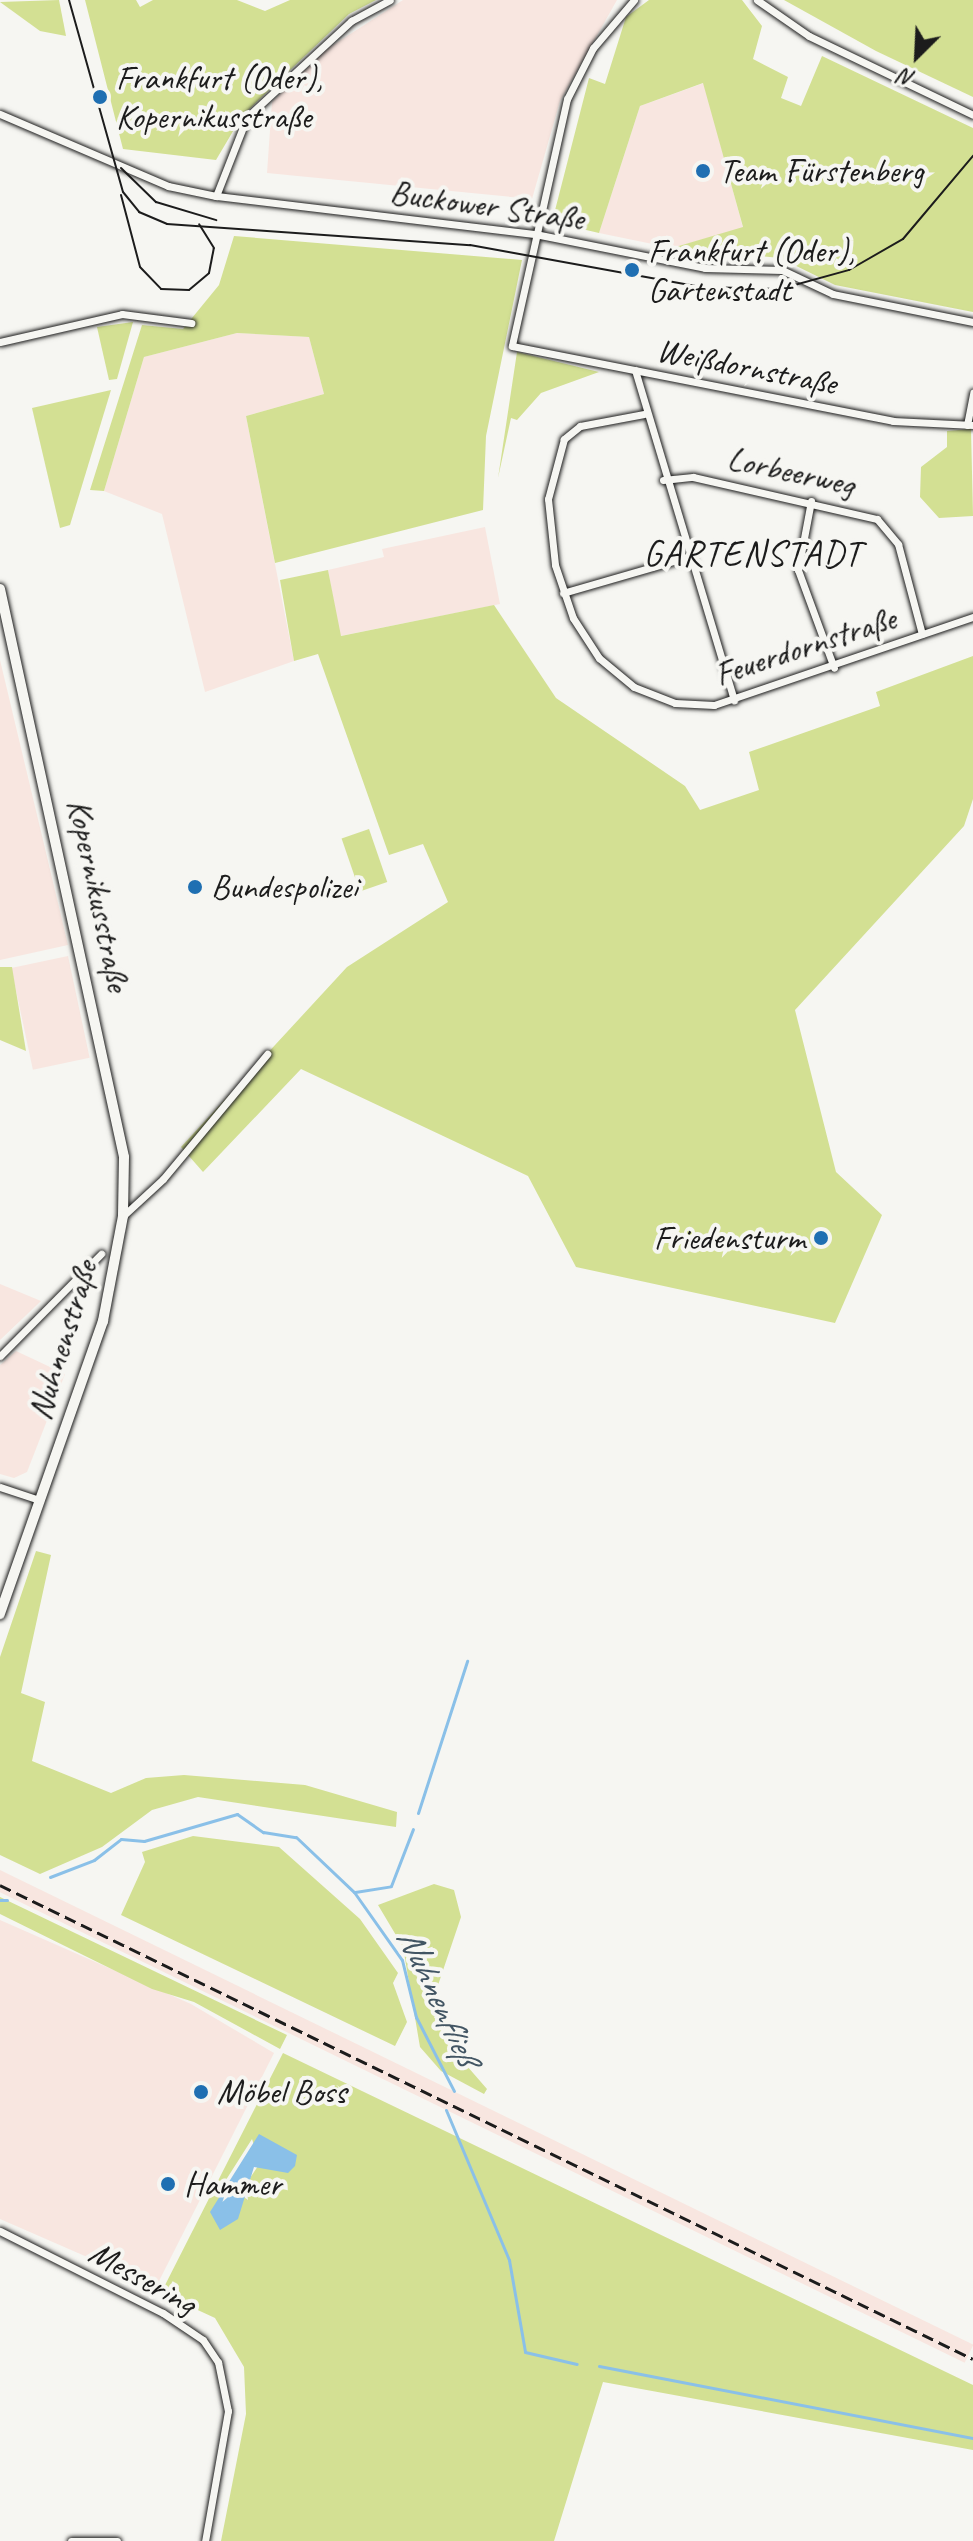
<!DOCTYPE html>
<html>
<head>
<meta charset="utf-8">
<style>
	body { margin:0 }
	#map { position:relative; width:973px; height:2541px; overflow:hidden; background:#f6f6f2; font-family:Caveat,sans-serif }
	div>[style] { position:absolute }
	.built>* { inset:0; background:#f8e6e0; transform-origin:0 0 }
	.green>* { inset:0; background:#d3e093; transform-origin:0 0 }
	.water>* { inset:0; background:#8ac0e8 }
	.stream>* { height:3px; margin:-1.5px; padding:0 1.5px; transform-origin:1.5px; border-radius:1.5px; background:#8ac0e8 }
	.roads { filter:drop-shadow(0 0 2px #1c1c1c) drop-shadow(0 0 2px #1c1c1c) }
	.minor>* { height:7px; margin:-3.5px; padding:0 3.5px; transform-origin:3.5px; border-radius:3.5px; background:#f6f6f2 }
	.secondary>* { height:10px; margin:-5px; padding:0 5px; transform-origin:5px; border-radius:5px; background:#f6f6f2 }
	.tram>* { height:2px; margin:-1px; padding:0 1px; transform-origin:1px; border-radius:1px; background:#1c1c1c }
	.rail>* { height:3px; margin-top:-1.5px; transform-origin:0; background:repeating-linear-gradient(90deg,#1c1c1c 0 12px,transparent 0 18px) }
	.dots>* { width:22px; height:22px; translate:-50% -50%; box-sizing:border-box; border:4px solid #f6f6f2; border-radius:50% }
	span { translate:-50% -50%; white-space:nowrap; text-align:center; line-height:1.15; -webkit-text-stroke:8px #f6f6f2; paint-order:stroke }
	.poi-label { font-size:34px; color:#1c1c1c }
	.left { translate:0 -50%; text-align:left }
	.right { translate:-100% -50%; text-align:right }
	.street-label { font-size:34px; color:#1c1c1c }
	.neighbourhood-label { font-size:36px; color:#1c1c1c; letter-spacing:2px }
	.water-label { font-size:36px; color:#425563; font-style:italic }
	.north { position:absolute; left:877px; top:16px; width:80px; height:80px; -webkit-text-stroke:6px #f6f6f2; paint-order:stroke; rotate:204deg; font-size:22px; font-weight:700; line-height:32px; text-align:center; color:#1c1c1c }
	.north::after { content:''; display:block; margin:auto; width:28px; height:36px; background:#1c1c1c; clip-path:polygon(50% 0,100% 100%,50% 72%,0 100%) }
</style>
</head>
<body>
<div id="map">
	<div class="built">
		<div style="clip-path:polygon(403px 0,617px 0,560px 101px,532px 199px,267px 173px,272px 102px,327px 49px)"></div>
		<div style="clip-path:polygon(704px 83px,743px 228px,672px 248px,599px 233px,640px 106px)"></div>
		<div style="clip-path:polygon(237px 333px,309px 337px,324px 394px,246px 416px,294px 661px,205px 692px,162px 514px,104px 491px,144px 357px)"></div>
		<div style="clip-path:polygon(485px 527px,500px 604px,340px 636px,328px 570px,384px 557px,382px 549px)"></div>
		<div style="clip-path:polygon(0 660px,68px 945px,0 960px)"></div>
		<div style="left:68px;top:956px;width:104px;height:58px;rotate:78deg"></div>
		<div style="clip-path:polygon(0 1284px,41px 1301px,0 1340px)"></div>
		<div style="clip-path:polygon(16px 1351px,65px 1374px,27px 1472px,14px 1478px,0 1474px,0 1365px)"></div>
		<div style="left:0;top:1870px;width:1083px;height:20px;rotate:26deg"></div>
		<div style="clip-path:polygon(0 1920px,191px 2004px,274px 2053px,156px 2287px,0 2219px)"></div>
	</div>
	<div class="green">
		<div style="clip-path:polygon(59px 0,66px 36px,40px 31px,0 2px)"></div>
		<div style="clip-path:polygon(85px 0,136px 0,140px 7px,153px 0,237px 0,265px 11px,290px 0,376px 0,349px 14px,242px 116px,216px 160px,123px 149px)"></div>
		<div style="clip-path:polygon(649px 0,742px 0,762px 26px,753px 59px,788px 77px,781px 98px,801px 106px,822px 56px,973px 128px,973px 312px,835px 285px,780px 258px,672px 248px,743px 227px,703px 83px,640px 106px,599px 233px,552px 222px,589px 78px,605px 84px,626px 17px)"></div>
		<div style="clip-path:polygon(784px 0,973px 0,973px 97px,876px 51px)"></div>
		<div style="clip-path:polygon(234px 236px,522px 260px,486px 436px,483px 510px,275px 563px,246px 416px,324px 394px,309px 337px,237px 333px,144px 357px,104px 491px,90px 490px,142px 325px,183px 329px,219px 285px)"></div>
		<div style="clip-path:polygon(133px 322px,117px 379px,109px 380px,97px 327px)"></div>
		<div style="clip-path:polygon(517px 352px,599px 372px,541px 393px,517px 420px,511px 418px,498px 478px)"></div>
		<div style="clip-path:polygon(111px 390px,70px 525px,60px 528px,32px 408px)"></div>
		<div style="clip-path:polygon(971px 429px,973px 516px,939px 518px,920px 497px,921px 467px,947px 447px,947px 431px)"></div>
		<div style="clip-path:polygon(328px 570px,341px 636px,494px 605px,556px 698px,685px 786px,700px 810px,759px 790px,749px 752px,880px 706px,876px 692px,973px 656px,973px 799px,964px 826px,795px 1010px,836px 1172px,882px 1215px,835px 1323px,576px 1267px,528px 1176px,301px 1069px,203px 1172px,181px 1147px,347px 967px,448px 902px,423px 844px,389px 855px,318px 654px,294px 661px,280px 580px)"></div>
		<div style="left:369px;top:829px;width:56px;height:29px;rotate:71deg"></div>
		<div style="clip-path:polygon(0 967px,12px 967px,26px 1051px,0 1040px)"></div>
		<div style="clip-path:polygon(36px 1551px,51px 1555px,21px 1693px,45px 1702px,32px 1761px,111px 1793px,146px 1778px,184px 1775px,305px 1785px,397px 1812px,396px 1827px,198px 1797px,152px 1810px,102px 1847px,40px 1874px,0 1855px,0 1657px)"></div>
		<div style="clip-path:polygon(193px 1836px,279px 1847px,360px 1919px,398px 1973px,393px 1983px,407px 2022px,395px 2046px,121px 1915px,145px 1862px,142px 1852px)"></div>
		<div style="clip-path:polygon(434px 1884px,454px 1890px,461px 1917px,432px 2003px,447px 2043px,487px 2089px,484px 2094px,441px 2071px,420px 2047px,403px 1947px,378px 1905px)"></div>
		<div style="clip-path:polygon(0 1897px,287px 2035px,280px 2049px,194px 2002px,152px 1989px,0 1914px)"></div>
		<div style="clip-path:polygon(evenodd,283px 2053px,973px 2385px,973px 2450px,603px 2382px,554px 2541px,221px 2541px,246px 2414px,244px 2367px,215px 2318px,161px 2293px,283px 2053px,252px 2139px,260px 2163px,246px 2184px,248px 2200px,224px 2183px,252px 2139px)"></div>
	</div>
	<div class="water">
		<div style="clip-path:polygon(259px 2134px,297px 2155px,295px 2166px,288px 2173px,254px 2167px,238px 2219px,220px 2230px,210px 2212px)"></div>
	</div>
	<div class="stream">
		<div style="left:418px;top:1813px;width:160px;rotate:-72.1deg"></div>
		<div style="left:50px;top:1877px;width:47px;rotate:-21.1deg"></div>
		<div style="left:94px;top:1860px;width:34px;rotate:-38deg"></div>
		<div style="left:121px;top:1839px;width:23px;rotate:5deg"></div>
		<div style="left:144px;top:1841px;width:97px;rotate:-16.2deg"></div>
		<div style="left:237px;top:1814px;width:32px;rotate:35deg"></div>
		<div style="left:263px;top:1832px;width:33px;rotate:9deg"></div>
		<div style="left:296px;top:1837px;width:80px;rotate:43.5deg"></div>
		<div style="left:354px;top:1892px;width:83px;rotate:54.8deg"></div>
		<div style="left:402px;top:1960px;width:59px;rotate:76.2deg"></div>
		<div style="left:416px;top:2017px;width:83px;rotate:62.8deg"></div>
		<div style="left:355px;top:1892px;width:36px;rotate:-9deg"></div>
		<div style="left:391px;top:1886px;width:61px;rotate:-68.9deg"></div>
		<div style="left:0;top:1900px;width:7px"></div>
		<div style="left:446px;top:2110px;width:163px;rotate:67.2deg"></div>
		<div style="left:509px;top:2260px;width:93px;rotate:80.1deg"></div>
		<div style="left:525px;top:2352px;width:53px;rotate:13deg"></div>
		<div style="left:599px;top:2366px;width:381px;rotate:10.9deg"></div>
	</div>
	<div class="roads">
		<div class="minor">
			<div style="left:634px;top:0;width:63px;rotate:130.5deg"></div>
			<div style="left:593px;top:48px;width:57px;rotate:117deg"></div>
			<div style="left:567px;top:99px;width:253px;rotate:102.6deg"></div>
			<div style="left:512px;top:346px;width:388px;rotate:11.1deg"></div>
			<div style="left:893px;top:421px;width:80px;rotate:2.9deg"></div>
			<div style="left:757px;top:0;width:63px;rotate:34.7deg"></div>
			<div style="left:809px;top:36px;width:182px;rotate:25.7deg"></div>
			<div style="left:0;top:114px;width:183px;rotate:23.2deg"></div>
			<div style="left:168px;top:186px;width:49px;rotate:11.8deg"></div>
			<div style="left:216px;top:196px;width:321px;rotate:6.8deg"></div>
			<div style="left:535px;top:234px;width:173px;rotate:11.3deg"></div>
			<div style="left:705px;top:268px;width:77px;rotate:1.5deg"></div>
			<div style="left:782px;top:270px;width:56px;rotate:25.2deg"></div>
			<div style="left:833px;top:294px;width:143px;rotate:11.3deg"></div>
			<div style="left:216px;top:196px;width:85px;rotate:-68.6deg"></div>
			<div style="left:247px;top:117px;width:142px;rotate:-42.7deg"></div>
			<div style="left:351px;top:21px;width:44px;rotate:-28.3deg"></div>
			<div style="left:0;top:342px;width:125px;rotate:-12.9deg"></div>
			<div style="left:122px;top:314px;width:70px;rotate:7.4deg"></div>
			<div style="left:635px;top:370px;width:345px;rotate:73.3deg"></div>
			<div style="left:644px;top:414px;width:65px;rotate:169.4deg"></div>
			<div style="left:580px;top:426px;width:21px;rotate:141deg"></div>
			<div style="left:564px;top:439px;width:62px;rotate:104.9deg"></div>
			<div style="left:548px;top:499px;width:66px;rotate:83.9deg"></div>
			<div style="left:555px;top:565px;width:56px;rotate:71.2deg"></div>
			<div style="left:573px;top:618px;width:48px;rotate:57deg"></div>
			<div style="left:599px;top:658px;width:45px;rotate:39.6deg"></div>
			<div style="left:634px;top:687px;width:44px;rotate:21.3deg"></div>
			<div style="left:675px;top:703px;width:39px;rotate:3deg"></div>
			<div style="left:714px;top:705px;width:274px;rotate:-18.8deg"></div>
			<div style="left:967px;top:425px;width:33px;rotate:-79deg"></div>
			<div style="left:663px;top:480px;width:30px;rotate:-6deg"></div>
			<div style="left:693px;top:477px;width:189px;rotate:12.9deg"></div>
			<div style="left:877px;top:519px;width:33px;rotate:50deg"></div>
			<div style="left:898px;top:544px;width:93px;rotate:75.1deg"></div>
			<div style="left:811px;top:501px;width:70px;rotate:100.7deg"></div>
			<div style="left:798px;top:570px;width:104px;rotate:69.8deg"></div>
			<div style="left:563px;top:593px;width:129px;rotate:-16.2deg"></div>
			<div style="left:123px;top:1216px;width:54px;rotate:-42.8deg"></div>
			<div style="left:163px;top:1179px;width:163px;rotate:-50.2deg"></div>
			<div style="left:0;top:1356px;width:144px;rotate:-45.3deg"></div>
			<div style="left:0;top:1487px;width:41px;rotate:18.4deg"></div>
			<div style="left:0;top:2231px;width:182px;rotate:26.7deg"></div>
			<div style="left:163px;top:2313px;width:48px;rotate:34deg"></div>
			<div style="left:203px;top:2340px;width:27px;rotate:56deg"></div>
			<div style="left:218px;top:2362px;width:50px;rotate:78.5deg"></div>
			<div style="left:228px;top:2411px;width:132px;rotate:100deg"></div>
			<div style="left:71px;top:2541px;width:46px"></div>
		</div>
		<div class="secondary">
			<div style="left:0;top:589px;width:581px;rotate:77.68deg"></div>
			<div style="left:124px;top:1157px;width:59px;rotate:91deg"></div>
			<div style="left:123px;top:1216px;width:107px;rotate:100.8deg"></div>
			<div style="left:103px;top:1321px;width:311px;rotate:109.4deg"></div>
		</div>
	</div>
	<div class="tram">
		<div style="left:69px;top:0;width:199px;rotate:74.3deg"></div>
		<div style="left:123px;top:192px;width:26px;rotate:51deg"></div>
		<div style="left:139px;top:212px;width:30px;rotate:23deg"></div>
		<div style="left:167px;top:224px;width:304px;rotate:4deg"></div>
		<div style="left:470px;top:245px;width:236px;rotate:10.3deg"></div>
		<div style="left:702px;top:287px;width:78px;rotate:1.5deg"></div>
		<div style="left:780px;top:289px;width:72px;rotate:-15.4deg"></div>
		<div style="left:849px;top:270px;width:62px;rotate:-29.9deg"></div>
		<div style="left:903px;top:239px;width:109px;rotate:-49.9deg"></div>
		<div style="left:121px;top:168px;width:49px;rotate:44.2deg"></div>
		<div style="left:156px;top:202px;width:63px;rotate:16.7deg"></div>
		<div style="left:121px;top:195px;width:74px;rotate:75.2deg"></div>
		<div style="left:140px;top:267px;width:30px;rotate:46deg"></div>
		<div style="left:161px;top:289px;width:28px;rotate:2deg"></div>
		<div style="left:189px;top:290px;width:26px;rotate:-40deg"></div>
		<div style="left:209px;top:273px;width:25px;rotate:-79deg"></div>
		<div style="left:214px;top:248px;width:28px;rotate:-122deg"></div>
	</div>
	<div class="rail">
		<div style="left:0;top:1885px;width:1082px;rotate:25.97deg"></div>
	</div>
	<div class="dots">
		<div style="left:100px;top:97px;background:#1f6fb2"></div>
		<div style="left:703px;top:171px;background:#1f6fb2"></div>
		<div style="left:632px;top:270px;background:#1f6fb2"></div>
		<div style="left:195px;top:887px;background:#1f6fb2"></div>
		<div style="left:821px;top:1238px;background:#1f6fb2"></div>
		<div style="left:201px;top:2092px;background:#1f6fb2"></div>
		<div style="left:168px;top:2184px;background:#1f6fb2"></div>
	</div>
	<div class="poi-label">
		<span class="left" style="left:116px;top:97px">Frankfurt (Oder),<br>Kopernikusstraße</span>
		<span class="left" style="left:719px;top:171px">Team Fürstenberg</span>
		<span class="left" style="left:648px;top:270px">Frankfurt (Oder),<br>Gartenstadt</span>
		<span class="left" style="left:211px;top:887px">Bundespolizei</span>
		<span class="right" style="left:805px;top:1238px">Friedensturm</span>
		<span class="left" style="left:217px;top:2092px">Möbel Boss</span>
		<span class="left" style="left:184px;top:2184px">Hammer</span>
	</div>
	<div class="street-label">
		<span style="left:487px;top:205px;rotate:8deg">Buckower Straße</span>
		<span style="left:747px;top:366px;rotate:11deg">Weißdornstraße</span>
		<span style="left:791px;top:471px;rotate:12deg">Lorbeerweg</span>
		<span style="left:805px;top:646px;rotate:-18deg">Feuerdornstraße</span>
		<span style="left:99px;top:895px;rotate:78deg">Kopernikusstraße</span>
		<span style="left:62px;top:1340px;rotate:-73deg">Nuhnenstraße</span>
		<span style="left:143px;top:2277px;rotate:29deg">Messering</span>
	</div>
	<div class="neighbourhood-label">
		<span style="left:753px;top:554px">GARTENSTADT</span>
	</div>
	<div class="water-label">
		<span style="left:438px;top:1996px;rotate:65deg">Nuhnenfließ</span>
	</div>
	<div class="north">N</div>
</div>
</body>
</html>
